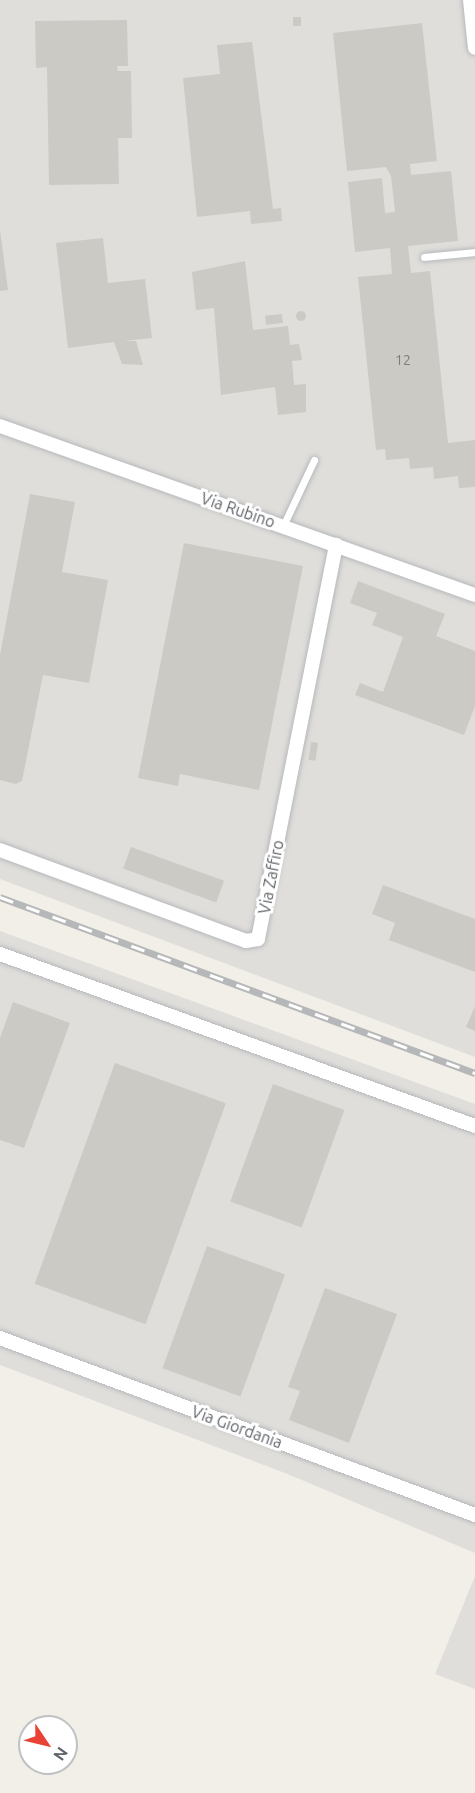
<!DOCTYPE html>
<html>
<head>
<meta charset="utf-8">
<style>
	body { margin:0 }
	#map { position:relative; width:475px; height:1793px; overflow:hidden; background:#f1efe8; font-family:Ubuntu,sans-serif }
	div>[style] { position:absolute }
	.industrial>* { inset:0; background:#e0deda }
	.building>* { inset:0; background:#cccac5; transform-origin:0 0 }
	.round { border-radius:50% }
	.roads { filter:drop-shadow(0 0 2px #b5b8bc) drop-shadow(0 0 2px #b5b8bc) }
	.lane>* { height:7px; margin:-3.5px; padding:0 3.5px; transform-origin:3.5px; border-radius:3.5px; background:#fff }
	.street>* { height:14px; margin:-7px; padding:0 7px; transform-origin:7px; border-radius:7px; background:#fff }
	.rail>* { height:7px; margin-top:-3.5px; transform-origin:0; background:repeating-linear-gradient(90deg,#fff 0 14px,#b6b7b8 0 28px); box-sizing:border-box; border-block:2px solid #b6b7b8 }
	span { translate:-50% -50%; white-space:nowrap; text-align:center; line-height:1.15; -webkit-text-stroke:6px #fff; paint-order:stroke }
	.number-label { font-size:14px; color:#7a7d7f }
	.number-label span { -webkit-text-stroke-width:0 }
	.street-label { font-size:16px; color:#5f6368 }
	.north { position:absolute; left:18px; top:1715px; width:60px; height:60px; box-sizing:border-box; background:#fff; border:2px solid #bfc1c3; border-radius:50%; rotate:125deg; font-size:16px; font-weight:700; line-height:24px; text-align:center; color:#5f6368 }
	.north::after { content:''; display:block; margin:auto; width:21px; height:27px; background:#ea4335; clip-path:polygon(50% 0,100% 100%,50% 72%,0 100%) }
</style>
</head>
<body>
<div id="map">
	<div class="industrial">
		<div style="clip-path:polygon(0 0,475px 0,475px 1057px,0 879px)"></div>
		<div style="clip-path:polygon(0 931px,475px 1104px,475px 1553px,290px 1475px,0 1365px)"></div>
		<div style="clip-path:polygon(475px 1576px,475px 1689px,435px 1674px)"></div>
	</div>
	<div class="building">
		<div style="left:293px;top:17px;width:8px;height:9px"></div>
		<div style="clip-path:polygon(127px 20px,128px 66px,117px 66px,118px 71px,131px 71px,132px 138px,118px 138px,119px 184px,49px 185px,47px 67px,36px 68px,35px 21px)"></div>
		<div style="clip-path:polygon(422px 23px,437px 161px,410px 164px,411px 175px,451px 171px,458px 241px,408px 246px,411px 273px,430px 271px,448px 443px,475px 440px,475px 487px,459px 488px,458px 476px,434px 479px,433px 467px,410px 469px,409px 458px,386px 460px,385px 449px,376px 450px,358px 277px,392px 274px,390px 248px,355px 252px,348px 182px,382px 178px,385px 213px,395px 212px,391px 176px,386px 167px,347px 171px,333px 33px)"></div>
		<div style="clip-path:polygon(252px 42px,273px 209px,281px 208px,282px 221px,251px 224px,250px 211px,197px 217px,183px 78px,220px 74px,217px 45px)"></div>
		<div style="clip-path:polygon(0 230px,8px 290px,0 291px)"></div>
		<div style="clip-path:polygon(103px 238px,108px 283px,145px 279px,152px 338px,124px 341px,136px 341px,143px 365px,122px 364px,114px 342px,68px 348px,56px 243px)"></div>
		<div style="clip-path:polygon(245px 261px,253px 330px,288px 326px,290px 345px,299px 344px,302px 360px,292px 361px,294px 385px,306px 384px,306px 412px,278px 415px,275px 387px,221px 395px,214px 308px,196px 310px,192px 272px)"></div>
		<div class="round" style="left:296px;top:311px;width:10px;height:10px"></div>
		<div style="left:282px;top:314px;width:9px;height:17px;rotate:84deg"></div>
		<div style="clip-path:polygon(30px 494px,75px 502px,62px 572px,108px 580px,89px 683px,43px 675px,22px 781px,16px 784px,0 780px,0 655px)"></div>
		<div style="clip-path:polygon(184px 543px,303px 566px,259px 790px,180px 774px,178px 786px,138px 778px)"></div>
		<div style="clip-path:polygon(358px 581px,445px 614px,436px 636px,475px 651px,475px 706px,464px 735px,355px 695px,360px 683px,383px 692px,403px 637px,372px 625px,377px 613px,350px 603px)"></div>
		<div style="left:311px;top:742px;width:7px;height:18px;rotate:8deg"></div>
		<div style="left:131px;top:847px;width:99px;height:23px;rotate:20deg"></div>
		<div style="clip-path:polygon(383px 885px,475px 919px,475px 972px,389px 940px,395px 923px,372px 914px)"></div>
		<div style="clip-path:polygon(13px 1002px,70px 1023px,24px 1148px,0 1140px,0 1038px)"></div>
		<div style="clip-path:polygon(475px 1006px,475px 1031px,466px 1027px)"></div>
		<div style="left:115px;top:1063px;width:118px;height:235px;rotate:20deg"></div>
		<div style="left:273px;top:1084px;width:76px;height:125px;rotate:20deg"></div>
		<div style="left:207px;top:1246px;width:83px;height:130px;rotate:20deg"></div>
		<div style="clip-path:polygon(325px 1288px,397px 1314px,349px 1443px,289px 1420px,300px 1391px,288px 1387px)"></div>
	</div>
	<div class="roads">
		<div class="lane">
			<div style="left:424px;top:257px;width:51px;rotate:-5.6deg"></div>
			<div style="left:283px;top:526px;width:73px;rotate:-64.8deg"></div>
		</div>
		<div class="street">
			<div style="left:470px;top:0;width:48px;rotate:84.1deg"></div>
			<div style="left:0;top:426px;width:504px;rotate:19.59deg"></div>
			<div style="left:0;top:850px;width:262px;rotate:20.3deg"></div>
			<div style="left:246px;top:941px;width:12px;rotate:-9deg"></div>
			<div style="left:258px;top:939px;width:402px;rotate:-78.8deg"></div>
			<div style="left:0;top:954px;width:505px;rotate:19.91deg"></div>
			<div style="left:0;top:1338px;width:507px;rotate:20.44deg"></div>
		</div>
	</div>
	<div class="rail">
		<div style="left:0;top:897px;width:507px;rotate:20.33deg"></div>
	</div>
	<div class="number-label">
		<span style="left:403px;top:360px">12</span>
	</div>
	<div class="street-label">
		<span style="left:238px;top:510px;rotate:19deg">Via Rubino</span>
		<span style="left:271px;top:877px;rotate:-79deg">Via Zaffiro</span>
		<span style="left:237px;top:1427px;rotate:20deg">Via Giordania</span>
	</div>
	<div class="north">N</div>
</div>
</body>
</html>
